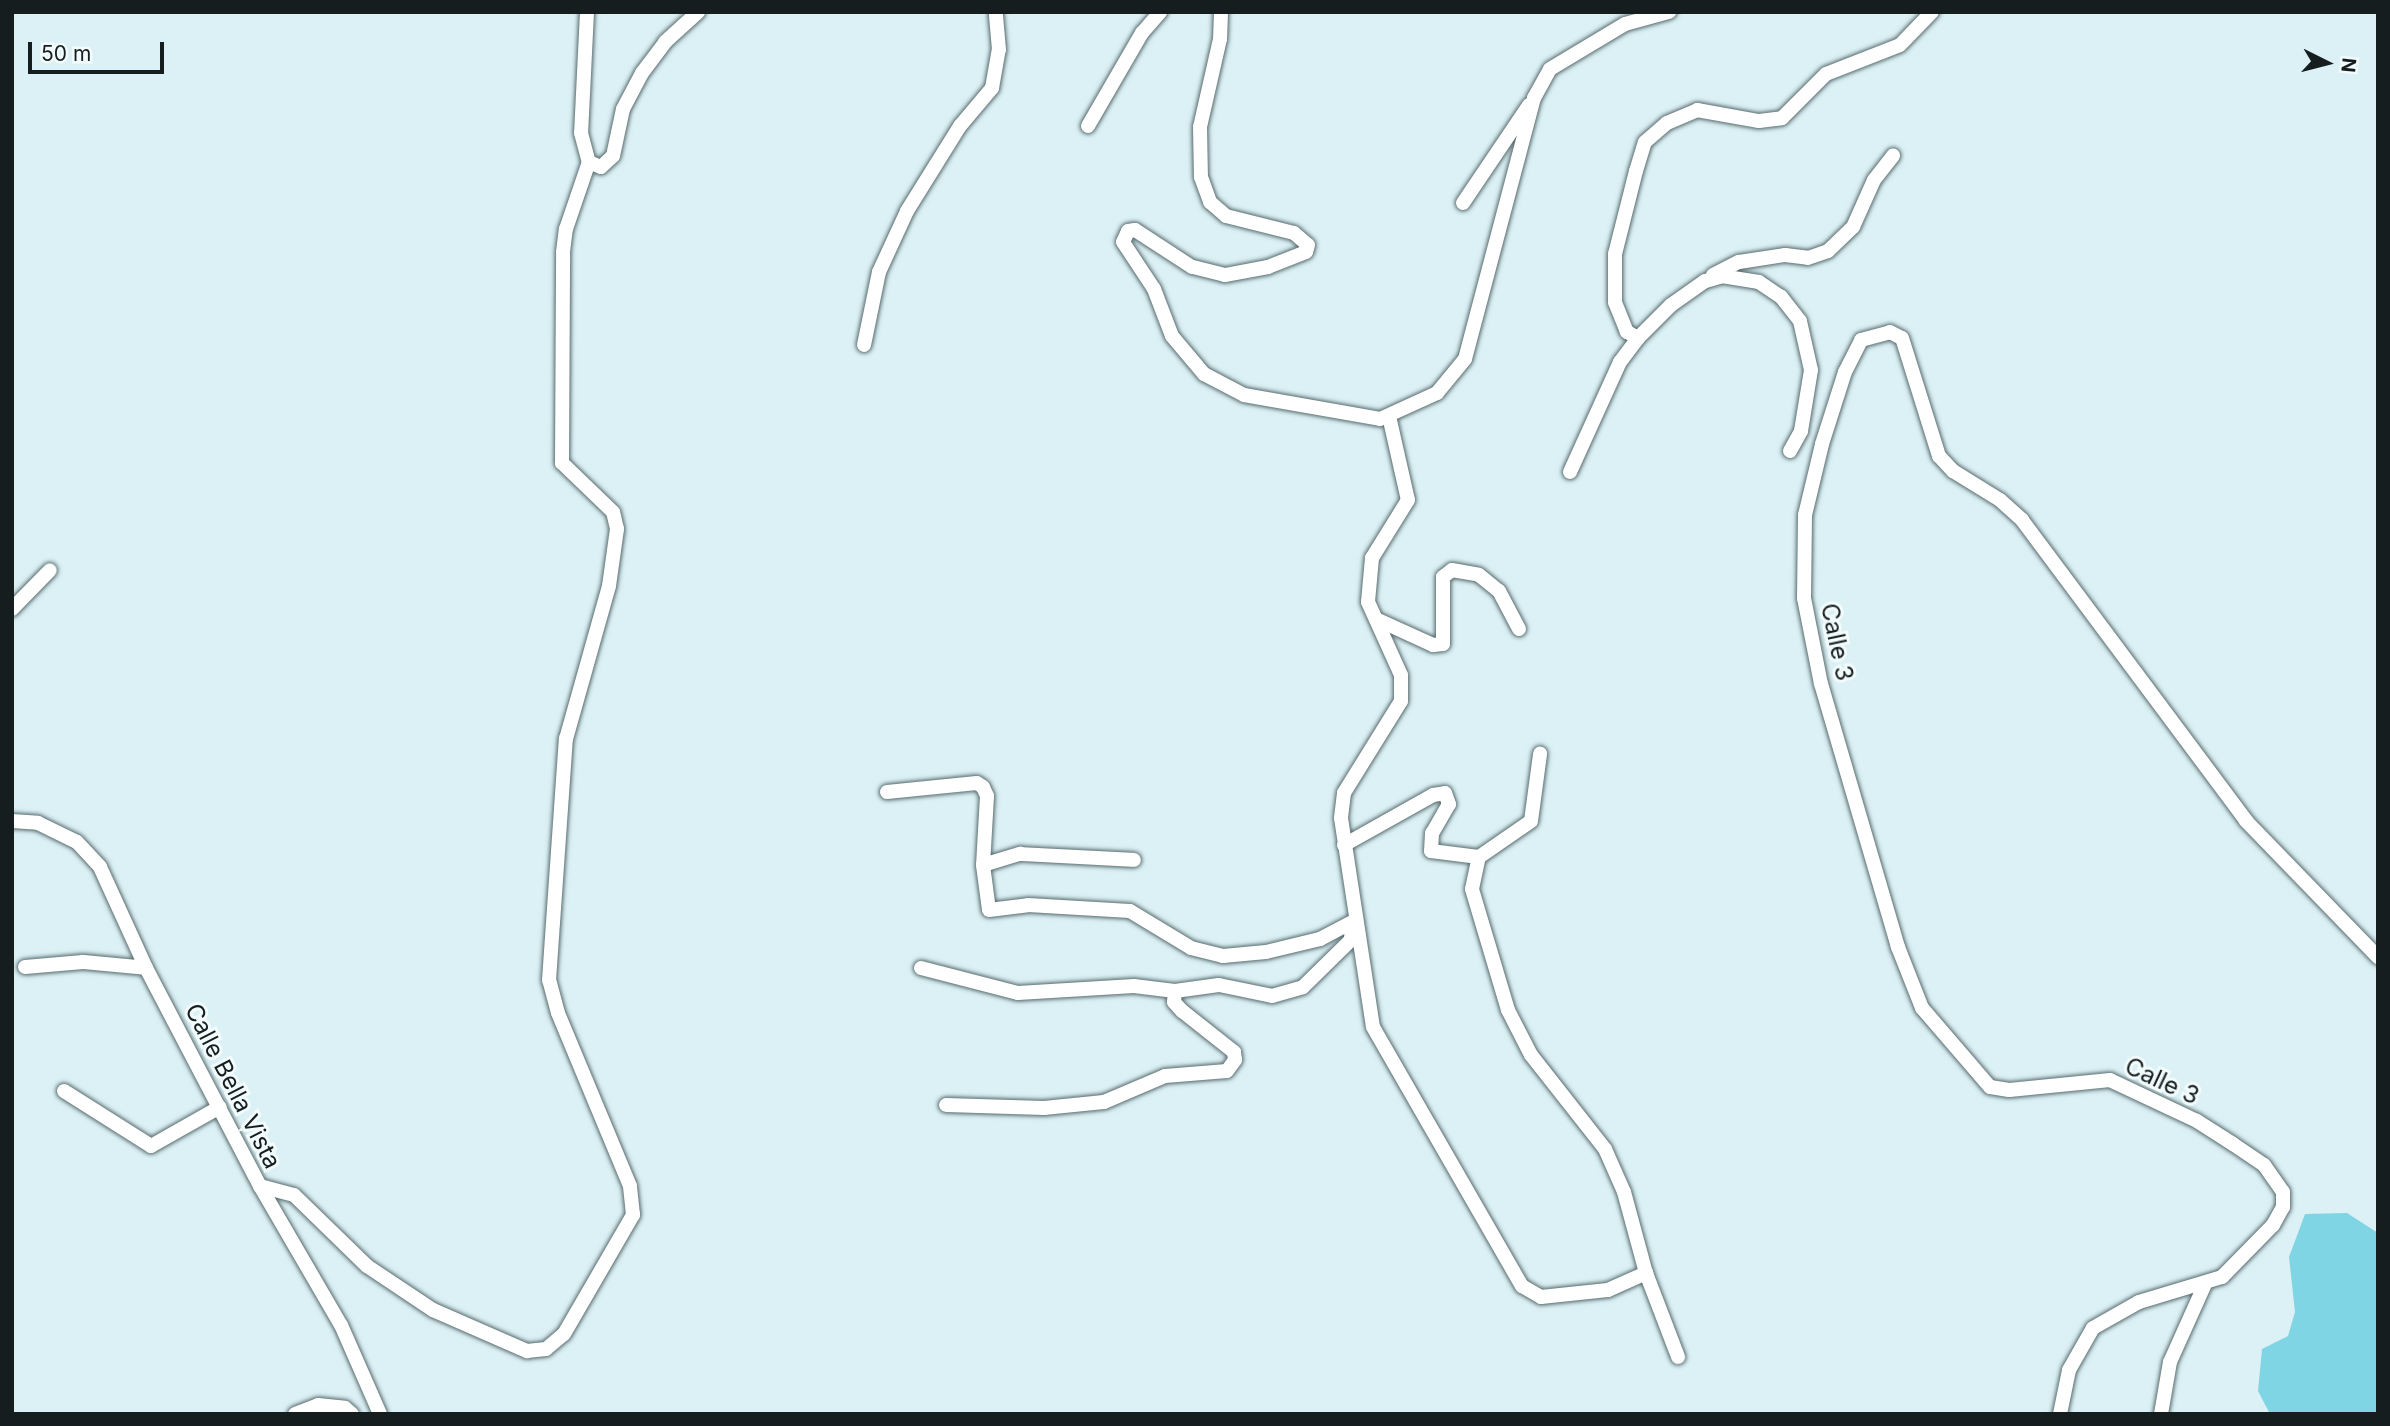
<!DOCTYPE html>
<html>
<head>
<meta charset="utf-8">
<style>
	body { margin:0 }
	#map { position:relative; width:2390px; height:1426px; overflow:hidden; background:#dbf1f5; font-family:Inter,sans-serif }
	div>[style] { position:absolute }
	.green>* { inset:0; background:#7fd5e4 }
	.roads { filter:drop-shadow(0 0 2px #586b6e) drop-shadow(0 0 2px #586b6e) }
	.minor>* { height:14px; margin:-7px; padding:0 7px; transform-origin:7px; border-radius:7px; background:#fff }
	span { translate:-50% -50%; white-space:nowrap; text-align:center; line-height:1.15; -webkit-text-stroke:6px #f3fcfd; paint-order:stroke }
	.street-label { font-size:24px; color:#151d1f }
	.frame { position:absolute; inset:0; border:14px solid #151d1f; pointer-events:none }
	.north { position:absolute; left:2292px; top:28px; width:70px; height:70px; -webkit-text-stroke:5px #f3fcfd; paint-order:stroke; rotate:96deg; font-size:19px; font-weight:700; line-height:28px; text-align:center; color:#151d1f }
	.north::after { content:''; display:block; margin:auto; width:24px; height:32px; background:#151d1f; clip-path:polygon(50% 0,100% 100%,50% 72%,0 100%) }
	.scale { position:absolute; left:28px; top:42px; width:136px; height:32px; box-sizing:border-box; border:4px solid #151d1f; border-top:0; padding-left:9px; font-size:21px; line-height:24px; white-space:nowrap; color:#151d1f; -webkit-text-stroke:5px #f3fcfd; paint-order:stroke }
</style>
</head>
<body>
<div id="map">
	<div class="green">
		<div style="clip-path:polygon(2347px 1213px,2378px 1233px,2378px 1414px,2270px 1414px,2258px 1391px,2262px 1349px,2288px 1336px,2295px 1312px,2289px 1257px,2305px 1214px)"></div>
	</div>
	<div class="roads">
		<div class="minor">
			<div style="left:587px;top:12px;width:121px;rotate:92.8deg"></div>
			<div style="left:581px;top:133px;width:30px;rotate:75deg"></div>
			<div style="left:589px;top:162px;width:13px;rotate:23deg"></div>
			<div style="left:601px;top:167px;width:16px;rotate:-43deg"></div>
			<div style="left:613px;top:156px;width:48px;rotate:-78deg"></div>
			<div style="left:623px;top:109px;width:41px;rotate:-62.2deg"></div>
			<div style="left:642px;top:73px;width:39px;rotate:-53deg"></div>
			<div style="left:665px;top:42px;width:45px;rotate:-42.3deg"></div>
			<div style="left:1221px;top:12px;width:27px;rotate:92deg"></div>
			<div style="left:1220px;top:39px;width:90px;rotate:102.8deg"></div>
			<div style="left:1200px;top:127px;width:50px;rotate:88.9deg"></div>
			<div style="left:1201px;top:177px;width:27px;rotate:70deg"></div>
			<div style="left:1210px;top:202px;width:21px;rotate:41deg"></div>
			<div style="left:1226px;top:216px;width:70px;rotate:14deg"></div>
			<div style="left:1294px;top:233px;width:18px;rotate:41deg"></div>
			<div style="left:1308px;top:245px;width:7px;rotate:106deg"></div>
			<div style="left:1306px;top:252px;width:41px;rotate:158.5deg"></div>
			<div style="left:1268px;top:267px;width:44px;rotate:169.5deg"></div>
			<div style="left:1225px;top:275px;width:34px;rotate:-166deg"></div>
			<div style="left:1192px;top:267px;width:68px;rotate:-147deg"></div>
			<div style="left:1135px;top:230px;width:7px;rotate:172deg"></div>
			<div style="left:1128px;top:231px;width:12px;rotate:114deg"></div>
			<div style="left:1123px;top:242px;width:56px;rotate:56.6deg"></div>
			<div style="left:1154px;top:289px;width:50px;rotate:69deg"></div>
			<div style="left:1172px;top:336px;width:50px;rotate:49.9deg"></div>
			<div style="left:1204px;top:374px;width:45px;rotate:27.7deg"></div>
			<div style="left:1244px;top:395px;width:138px;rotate:10deg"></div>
			<div style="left:1380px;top:419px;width:63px;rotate:-24.5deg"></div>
			<div style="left:1437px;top:393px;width:44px;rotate:-50.5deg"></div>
			<div style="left:1465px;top:359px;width:270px;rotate:-75.2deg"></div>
			<div style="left:1534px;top:98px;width:33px;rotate:-61deg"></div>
			<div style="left:1550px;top:69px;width:87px;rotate:-31deg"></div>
			<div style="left:1625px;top:24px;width:46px;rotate:-15.3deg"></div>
			<div style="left:1088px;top:126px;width:108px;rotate:-59.9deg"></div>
			<div style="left:1142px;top:33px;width:28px;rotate:-49deg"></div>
			<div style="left:1463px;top:203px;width:118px;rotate:-56deg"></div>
			<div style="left:1713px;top:275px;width:29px;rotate:-27deg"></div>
			<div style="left:1739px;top:262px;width:47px;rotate:-8.7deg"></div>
			<div style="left:1785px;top:255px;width:23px;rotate:7deg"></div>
			<div style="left:1808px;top:258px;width:21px;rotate:-19deg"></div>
			<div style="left:1828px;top:251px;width:35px;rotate:-44deg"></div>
			<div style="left:1853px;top:227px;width:51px;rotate:-65.9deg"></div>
			<div style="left:1874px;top:180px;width:31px;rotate:-52deg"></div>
			<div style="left:864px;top:345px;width:75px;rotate:-78.4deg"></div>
			<div style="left:879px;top:272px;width:67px;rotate:-65.3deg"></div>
			<div style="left:907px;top:211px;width:100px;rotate:-58.1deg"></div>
			<div style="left:960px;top:126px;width:50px;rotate:-49.9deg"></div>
			<div style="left:992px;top:88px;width:39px;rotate:-80deg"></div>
			<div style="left:999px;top:50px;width:38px;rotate:-95deg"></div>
			<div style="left:1389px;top:416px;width:86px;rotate:77.3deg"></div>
			<div style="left:1408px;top:500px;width:68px;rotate:121.8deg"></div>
			<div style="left:1372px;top:558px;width:44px;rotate:95.2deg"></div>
			<div style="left:1368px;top:602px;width:80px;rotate:65.7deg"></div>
			<div style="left:1401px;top:675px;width:26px;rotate:90deg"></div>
			<div style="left:1401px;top:701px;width:108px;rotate:121.8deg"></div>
			<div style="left:1344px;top:793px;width:25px;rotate:97deg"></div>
			<div style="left:1341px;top:818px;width:211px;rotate:81.3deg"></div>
			<div style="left:1373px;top:1027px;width:299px;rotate:60.1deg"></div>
			<div style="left:1522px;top:1286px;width:22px;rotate:30deg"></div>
			<div style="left:1541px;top:1297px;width:67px;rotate:-6deg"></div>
			<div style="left:1608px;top:1290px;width:42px;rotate:-24.1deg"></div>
			<div style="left:1646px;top:1273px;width:84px;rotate:-105.2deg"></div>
			<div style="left:1624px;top:1192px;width:47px;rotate:-113.8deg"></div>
			<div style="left:1605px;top:1149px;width:120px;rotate:-128.2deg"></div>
			<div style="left:1531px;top:1055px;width:51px;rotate:-117.1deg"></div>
			<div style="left:1508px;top:1010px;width:126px;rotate:-106.6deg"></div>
			<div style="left:1472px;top:889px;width:33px;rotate:-78deg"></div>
			<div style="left:1479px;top:857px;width:63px;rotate:-34.7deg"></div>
			<div style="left:1531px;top:821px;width:68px;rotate:-82.3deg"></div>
			<div style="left:1790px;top:451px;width:23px;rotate:-61deg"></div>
			<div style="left:1801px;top:431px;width:62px;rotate:-80.7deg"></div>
			<div style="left:1811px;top:370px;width:50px;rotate:-102.7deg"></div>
			<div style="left:1800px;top:321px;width:31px;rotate:-128deg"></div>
			<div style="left:1781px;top:297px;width:27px;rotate:-146deg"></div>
			<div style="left:1759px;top:282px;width:36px;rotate:-171deg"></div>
			<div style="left:1723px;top:276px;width:19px;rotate:164deg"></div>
			<div style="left:1705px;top:281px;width:42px;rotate:144.8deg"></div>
			<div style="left:1671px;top:305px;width:47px;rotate:135deg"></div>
			<div style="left:1638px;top:338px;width:13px;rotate:-151deg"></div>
			<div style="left:1627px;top:332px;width:32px;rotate:-112deg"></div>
			<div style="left:1615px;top:302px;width:48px;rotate:-90deg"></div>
			<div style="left:1615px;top:254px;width:86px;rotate:-75.8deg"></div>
			<div style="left:1636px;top:171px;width:30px;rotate:-73deg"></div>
			<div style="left:1645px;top:142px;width:29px;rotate:-41deg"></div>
			<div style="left:1667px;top:123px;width:33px;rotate:-23deg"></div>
			<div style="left:1697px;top:110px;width:63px;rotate:10.1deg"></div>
			<div style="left:1759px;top:121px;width:23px;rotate:-7deg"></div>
			<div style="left:1782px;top:118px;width:62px;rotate:-45deg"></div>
			<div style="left:1826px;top:74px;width:79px;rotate:-21.4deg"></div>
			<div style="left:1900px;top:45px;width:46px;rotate:-45.9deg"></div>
			<div style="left:1570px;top:472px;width:121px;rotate:-65.6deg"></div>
			<div style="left:1620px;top:362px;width:30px;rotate:-53deg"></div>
			<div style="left:12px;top:609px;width:54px;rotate:-45.7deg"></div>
			<div style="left:1376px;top:619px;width:63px;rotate:24.5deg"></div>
			<div style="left:1433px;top:645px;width:10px;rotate:-6deg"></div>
			<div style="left:1443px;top:644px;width:67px;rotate:-90deg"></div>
			<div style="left:1443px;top:577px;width:11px;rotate:-38deg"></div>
			<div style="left:1452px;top:570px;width:27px;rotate:10deg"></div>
			<div style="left:1479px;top:575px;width:26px;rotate:39deg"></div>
			<div style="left:1499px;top:591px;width:43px;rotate:62.2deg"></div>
			<div style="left:887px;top:792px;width:90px;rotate:-5.7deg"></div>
			<div style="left:977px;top:783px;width:7px;rotate:34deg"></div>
			<div style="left:983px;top:787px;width:10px;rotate:66deg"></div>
			<div style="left:987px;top:796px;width:69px;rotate:93.3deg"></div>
			<div style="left:983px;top:865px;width:45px;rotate:82.4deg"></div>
			<div style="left:989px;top:910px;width:39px;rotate:-7deg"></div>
			<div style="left:1028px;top:905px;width:102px;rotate:3.4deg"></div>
			<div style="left:1130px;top:911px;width:71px;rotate:31.2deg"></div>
			<div style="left:1191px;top:948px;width:33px;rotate:14deg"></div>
			<div style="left:1223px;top:956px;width:43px;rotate:-5.3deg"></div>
			<div style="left:1266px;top:952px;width:56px;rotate:-13.5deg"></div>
			<div style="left:1320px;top:939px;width:41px;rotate:-27.8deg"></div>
			<div style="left:12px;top:821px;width:26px;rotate:4deg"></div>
			<div style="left:38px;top:823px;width:43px;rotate:26deg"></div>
			<div style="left:77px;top:842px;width:34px;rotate:47deg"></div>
			<div style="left:100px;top:867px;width:111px;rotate:65.5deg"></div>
			<div style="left:146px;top:968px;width:246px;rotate:62.4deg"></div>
			<div style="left:260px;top:1186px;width:161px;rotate:59.8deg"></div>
			<div style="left:341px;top:1325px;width:97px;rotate:66.3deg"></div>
			<div style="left:1344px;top:845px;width:102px;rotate:-29.3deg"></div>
			<div style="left:1433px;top:795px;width:12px;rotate:-9deg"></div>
			<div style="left:1445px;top:793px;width:12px;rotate:70deg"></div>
			<div style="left:1449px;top:804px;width:34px;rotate:120deg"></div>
			<div style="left:1432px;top:833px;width:18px;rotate:93deg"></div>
			<div style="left:1431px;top:851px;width:48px;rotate:7.1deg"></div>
			<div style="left:983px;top:865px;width:39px;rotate:-17deg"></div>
			<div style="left:1020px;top:854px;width:114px;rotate:3deg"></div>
			<div style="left:25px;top:967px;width:58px;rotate:-4.9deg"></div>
			<div style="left:83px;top:962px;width:63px;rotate:5.4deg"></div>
			<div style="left:921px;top:968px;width:100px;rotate:14.5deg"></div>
			<div style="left:1018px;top:993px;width:116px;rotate:-3.5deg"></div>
			<div style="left:1134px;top:986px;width:41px;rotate:7deg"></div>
			<div style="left:64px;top:1091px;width:103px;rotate:32.3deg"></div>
			<div style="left:151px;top:1146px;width:79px;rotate:-29.5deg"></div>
			<div style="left:946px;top:1105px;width:98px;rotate:1.8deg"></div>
			<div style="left:1044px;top:1108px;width:60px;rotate:-5.7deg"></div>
			<div style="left:1104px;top:1102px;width:66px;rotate:-23.1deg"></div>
			<div style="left:1165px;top:1076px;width:62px;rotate:-4.6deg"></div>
			<div style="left:1227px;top:1071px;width:14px;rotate:-54deg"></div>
			<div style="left:1235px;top:1060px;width:8px;rotate:-97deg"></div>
			<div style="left:1234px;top:1052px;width:66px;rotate:-141.7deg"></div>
			<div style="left:1182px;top:1011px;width:12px;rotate:-132deg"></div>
			<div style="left:1174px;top:1002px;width:11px;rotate:-85deg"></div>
			<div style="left:1175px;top:991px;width:44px;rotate:-7.8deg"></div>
			<div style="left:1219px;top:985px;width:54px;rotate:11.7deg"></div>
			<div style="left:1272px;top:996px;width:32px;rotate:-16deg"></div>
			<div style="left:1303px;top:987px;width:67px;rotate:-44.4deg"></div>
			<div style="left:1351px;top:940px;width:17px;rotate:-87deg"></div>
			<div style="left:260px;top:1186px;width:35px;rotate:15deg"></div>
			<div style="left:294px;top:1195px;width:102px;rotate:44.2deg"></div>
			<div style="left:367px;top:1266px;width:79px;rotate:33.7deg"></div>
			<div style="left:433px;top:1310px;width:103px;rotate:23.6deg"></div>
			<div style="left:527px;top:1351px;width:19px;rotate:-6deg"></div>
			<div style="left:546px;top:1349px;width:23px;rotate:-40deg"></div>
			<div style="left:564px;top:1334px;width:138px;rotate:-59.9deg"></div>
			<div style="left:633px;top:1215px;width:29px;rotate:-96deg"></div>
			<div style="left:630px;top:1186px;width:187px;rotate:-112.6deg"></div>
			<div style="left:558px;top:1013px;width:34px;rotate:-105deg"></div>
			<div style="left:549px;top:980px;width:242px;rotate:-86deg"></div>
			<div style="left:566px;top:739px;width:159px;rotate:-74.3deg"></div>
			<div style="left:609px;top:586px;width:58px;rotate:-82deg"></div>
			<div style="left:617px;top:529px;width:17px;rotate:-103deg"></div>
			<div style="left:613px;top:512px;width:71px;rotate:-136.1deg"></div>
			<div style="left:562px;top:463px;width:211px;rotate:-89.7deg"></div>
			<div style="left:563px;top:252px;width:23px;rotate:-83deg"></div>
			<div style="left:566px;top:229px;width:71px;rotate:-71.1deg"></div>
			<div style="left:1646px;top:1273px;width:90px;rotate:69.1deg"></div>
			<div style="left:295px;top:1414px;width:25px;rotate:-21deg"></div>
			<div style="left:318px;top:1405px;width:27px;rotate:6deg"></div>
			<div style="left:345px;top:1408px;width:9px;rotate:41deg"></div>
			<div style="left:2060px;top:1414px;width:45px;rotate:-78.4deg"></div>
			<div style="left:2069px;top:1370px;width:48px;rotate:-60.3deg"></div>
			<div style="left:2093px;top:1328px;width:53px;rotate:-29.5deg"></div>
			<div style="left:2139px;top:1302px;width:87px;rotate:-16.8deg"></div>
			<div style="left:2222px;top:1277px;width:73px;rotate:-45.6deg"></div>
			<div style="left:2273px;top:1225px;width:21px;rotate:-61deg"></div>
			<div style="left:2283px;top:1207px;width:15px;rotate:-90deg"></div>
			<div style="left:2283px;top:1192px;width:33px;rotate:-125deg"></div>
			<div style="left:2264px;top:1165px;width:37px;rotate:-146deg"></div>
			<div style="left:2233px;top:1144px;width:43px;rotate:-147.4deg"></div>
			<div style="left:2197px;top:1121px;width:96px;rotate:-154.8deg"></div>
			<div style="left:2110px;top:1080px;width:101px;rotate:174.3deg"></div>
			<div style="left:2009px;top:1090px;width:19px;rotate:-171deg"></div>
			<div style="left:1990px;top:1087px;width:104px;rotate:-130.7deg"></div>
			<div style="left:1922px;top:1008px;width:66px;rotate:-111.5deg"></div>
			<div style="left:1898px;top:947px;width:274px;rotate:-106.3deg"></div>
			<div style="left:1821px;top:684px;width:88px;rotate:-101.2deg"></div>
			<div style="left:1804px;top:598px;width:83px;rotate:-89.3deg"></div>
			<div style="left:1805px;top:515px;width:73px;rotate:-76.5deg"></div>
			<div style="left:1822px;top:444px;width:76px;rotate:-72.3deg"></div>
			<div style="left:1845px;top:372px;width:36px;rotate:-63deg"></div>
			<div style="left:1861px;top:340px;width:30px;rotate:-15deg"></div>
			<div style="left:1890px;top:332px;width:13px;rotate:27deg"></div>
			<div style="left:1902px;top:338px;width:124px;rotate:72.6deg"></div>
			<div style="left:1939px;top:456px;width:21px;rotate:47deg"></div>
			<div style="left:1953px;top:471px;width:55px;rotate:31.7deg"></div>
			<div style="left:2000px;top:500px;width:30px;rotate:42deg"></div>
			<div style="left:2022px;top:520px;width:375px;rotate:53.3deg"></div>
			<div style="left:2246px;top:821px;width:190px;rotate:45.9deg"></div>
			<div style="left:2161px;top:1414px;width:53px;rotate:-80.2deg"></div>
			<div style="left:2170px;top:1362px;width:85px;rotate:-65.8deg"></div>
		</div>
	</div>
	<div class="street-label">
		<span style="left:1837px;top:642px;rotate:78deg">Calle 3</span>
		<span style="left:2162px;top:1081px;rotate:25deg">Calle 3</span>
		<span style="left:233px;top:1086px;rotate:63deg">Calle Bella Vista</span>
	</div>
	<div class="frame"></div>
	<div class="north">N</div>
	<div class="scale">50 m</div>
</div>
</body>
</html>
